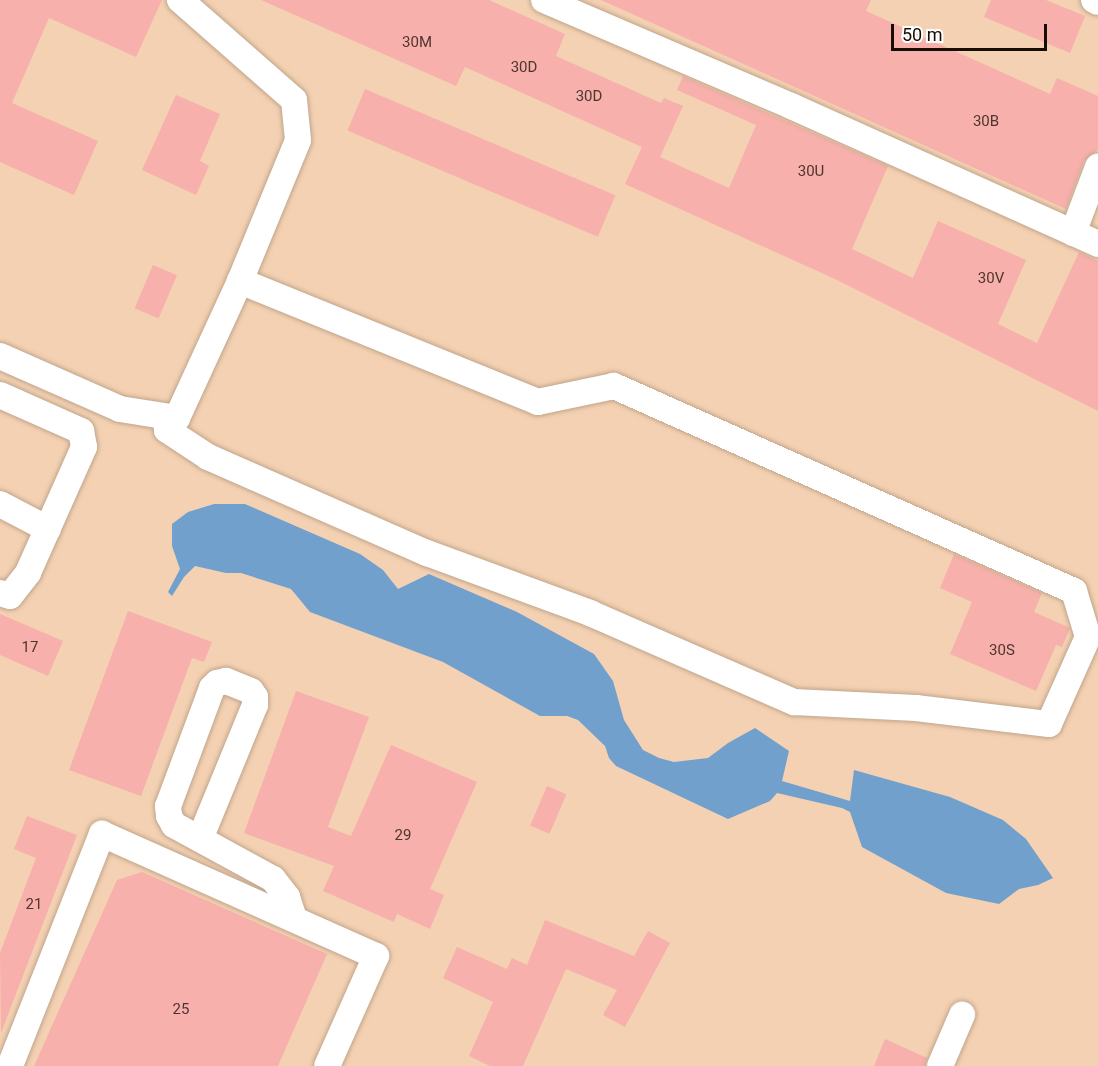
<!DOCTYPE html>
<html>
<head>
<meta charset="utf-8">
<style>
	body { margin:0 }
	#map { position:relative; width:1098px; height:1066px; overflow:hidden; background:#faddc3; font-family:Roboto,sans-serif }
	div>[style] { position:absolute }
	.built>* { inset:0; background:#f4d1b2; transform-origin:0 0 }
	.water>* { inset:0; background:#71a0cd }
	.building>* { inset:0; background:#f7b0ab; transform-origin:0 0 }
	.roads { filter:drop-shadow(0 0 2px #c0a58c) drop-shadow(0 0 2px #c0a58c) }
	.minor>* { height:26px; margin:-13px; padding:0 13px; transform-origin:13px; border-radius:13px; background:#fff }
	span { translate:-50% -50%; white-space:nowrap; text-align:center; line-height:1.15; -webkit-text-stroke:4.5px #fff; paint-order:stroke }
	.number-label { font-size:15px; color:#4e362e }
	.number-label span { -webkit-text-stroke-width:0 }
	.scale { position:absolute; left:891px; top:24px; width:156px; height:27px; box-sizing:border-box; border:3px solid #160d05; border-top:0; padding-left:8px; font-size:18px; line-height:21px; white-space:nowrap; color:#160d05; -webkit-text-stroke:4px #fff; paint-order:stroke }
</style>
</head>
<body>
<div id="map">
	<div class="built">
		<div style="left:0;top:0;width:1098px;height:1066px"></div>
	</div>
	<div class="water">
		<div style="clip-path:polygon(214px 504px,245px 504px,360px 554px,383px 570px,398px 589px,429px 574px,517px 612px,594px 654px,613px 681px,624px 720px,643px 750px,659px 758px,674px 762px,708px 758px,728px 743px,755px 728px,789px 751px,782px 781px,850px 801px,854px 770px,950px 797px,1003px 820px,1026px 839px,1053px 878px,1038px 885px,1019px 889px,999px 904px,946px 893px,862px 847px,850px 812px,842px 808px,777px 793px,770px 801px,728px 819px,616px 766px,609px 758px,605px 746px,578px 720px,567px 716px,540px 716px,443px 662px,310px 612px,291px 589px,241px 573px,226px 573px,195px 566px,184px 577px,172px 596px,168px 592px,180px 569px,172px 546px,172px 524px,188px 512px)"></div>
	</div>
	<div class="building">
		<div style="clip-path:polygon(0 0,162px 0,136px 57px,49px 18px,12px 103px,98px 141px,74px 195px,0 162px)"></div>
		<div style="clip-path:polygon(261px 0,489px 0,565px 34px,556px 56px,661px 103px,664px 98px,683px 106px,660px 157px,729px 188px,756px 125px,677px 90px,683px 76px,818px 135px,888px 166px,852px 249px,913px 278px,938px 221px,1026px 260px,998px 324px,1037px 343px,1079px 252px,1098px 261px,1098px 411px,835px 279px,625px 184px,642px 147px,465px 67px,456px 86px)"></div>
		<div style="clip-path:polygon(601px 0,871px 0,866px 11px,1050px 94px,1057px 78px,1098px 96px,1098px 149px,1084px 161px,1066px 209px)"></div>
		<div style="clip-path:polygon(991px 0,1046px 0,1085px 16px,1070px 53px,984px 17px)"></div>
		<div style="left:365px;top:89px;width:272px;height:45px;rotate:23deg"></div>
		<div style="clip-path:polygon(176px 95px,220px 114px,200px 161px,209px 166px,196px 195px,142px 170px)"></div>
		<div style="left:153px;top:265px;width:26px;height:47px;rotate:23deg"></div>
		<div style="clip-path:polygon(954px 554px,1042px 593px,1034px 612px,1070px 628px,1062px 647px,1056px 645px,1036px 691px,950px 654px,972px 602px,940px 588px)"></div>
		<div style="clip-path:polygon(128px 611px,212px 642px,204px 662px,192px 658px,141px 796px,69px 770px)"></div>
		<div style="clip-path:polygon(0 614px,63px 641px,48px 676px,0 655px)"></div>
		<div style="clip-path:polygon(296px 691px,369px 717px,328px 827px,351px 836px,391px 745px,477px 782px,430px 889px,444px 895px,430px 929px,397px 914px,394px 922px,323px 891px,334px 866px,244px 833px)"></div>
		<div style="left:547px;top:786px;width:21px;height:43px;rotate:23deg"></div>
		<div style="clip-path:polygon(27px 816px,77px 835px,1px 1033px,0 953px,36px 858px,14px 849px)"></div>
		<div style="clip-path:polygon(142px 872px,327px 954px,278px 1066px,34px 1066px,117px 880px)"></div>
		<div style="clip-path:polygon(545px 920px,634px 956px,648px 931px,670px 943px,625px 1027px,603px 1015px,617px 990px,566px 969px,523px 1066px,490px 1066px,469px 1056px,493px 1002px,443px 978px,457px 947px,507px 969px,512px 958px,527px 965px)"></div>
		<div style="clip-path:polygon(885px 1039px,927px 1058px,925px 1066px,874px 1066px)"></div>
	</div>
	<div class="roads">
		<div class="minor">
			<div style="left:544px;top:0;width:269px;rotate:23.2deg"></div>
			<div style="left:791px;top:106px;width:337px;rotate:24.2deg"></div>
			<div style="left:1094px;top:0;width:4px;rotate:27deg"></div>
			<div style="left:1073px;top:233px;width:71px;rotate:-69.3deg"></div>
			<div style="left:0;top:356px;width:131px;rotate:23.8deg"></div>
			<div style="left:120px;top:409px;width:58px;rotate:9deg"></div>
			<div style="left:177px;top:418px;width:151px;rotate:-65.3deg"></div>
			<div style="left:240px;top:281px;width:152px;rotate:-67.6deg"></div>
			<div style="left:298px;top:140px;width:40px;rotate:-95.7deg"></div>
			<div style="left:294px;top:100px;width:152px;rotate:-138.7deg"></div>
			<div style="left:0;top:395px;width:89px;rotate:24deg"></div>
			<div style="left:81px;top:431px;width:16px;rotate:79deg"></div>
			<div style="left:84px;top:447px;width:138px;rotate:114deg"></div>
			<div style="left:28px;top:573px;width:29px;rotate:128deg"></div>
			<div style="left:10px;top:596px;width:10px;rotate:-163deg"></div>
			<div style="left:166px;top:417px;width:13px;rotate:86deg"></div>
			<div style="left:167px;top:430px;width:49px;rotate:33.4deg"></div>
			<div style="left:208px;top:457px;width:239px;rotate:23.7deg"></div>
			<div style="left:427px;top:553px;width:174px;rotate:20.2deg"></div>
			<div style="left:590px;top:613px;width:223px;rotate:23.6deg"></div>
			<div style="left:794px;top:702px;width:122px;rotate:2.8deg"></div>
			<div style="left:916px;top:708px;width:134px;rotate:6.9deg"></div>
			<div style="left:1049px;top:724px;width:95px;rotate:-65.9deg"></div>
			<div style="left:1088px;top:637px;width:48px;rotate:-106.9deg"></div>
			<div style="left:1074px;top:591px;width:504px;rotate:-155.98deg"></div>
			<div style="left:614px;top:386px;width:78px;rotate:168.1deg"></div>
			<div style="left:538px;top:402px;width:322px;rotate:-157.9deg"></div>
			<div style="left:0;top:504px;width:54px;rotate:27.5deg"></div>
			<div style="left:200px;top:839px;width:145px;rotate:-67.7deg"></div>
			<div style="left:255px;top:705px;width:8px;rotate:-90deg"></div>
			<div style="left:255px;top:697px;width:7px;rotate:-124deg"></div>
			<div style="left:251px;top:691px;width:27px;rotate:-158deg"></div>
			<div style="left:226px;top:681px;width:9px;rotate:167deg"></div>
			<div style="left:217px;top:683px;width:7px;rotate:135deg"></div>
			<div style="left:212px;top:688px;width:126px;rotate:110.4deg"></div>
			<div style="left:168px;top:806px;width:10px;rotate:84deg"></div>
			<div style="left:169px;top:816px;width:10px;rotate:61deg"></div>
			<div style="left:174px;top:825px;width:113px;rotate:28.6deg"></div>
			<div style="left:273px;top:879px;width:23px;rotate:52deg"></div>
			<div style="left:287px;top:897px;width:23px;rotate:72deg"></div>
			<div style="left:10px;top:1066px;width:250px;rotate:-68.4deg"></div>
			<div style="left:102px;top:834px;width:300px;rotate:24deg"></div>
			<div style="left:376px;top:956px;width:120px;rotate:114deg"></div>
			<div style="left:940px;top:1066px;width:56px;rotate:-66.7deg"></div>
		</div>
	</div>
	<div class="number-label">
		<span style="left:417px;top:43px">30M</span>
		<span style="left:524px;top:68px">30D</span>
		<span style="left:589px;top:97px">30D</span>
		<span style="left:986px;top:122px">30B</span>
		<span style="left:811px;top:172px">30U</span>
		<span style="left:991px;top:279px">30V</span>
		<span style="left:30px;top:648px">17</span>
		<span style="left:1002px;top:651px">30S</span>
		<span style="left:403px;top:836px">29</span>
		<span style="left:34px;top:905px">21</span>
		<span style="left:181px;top:1010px">25</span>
	</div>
	<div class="scale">50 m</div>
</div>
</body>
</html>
